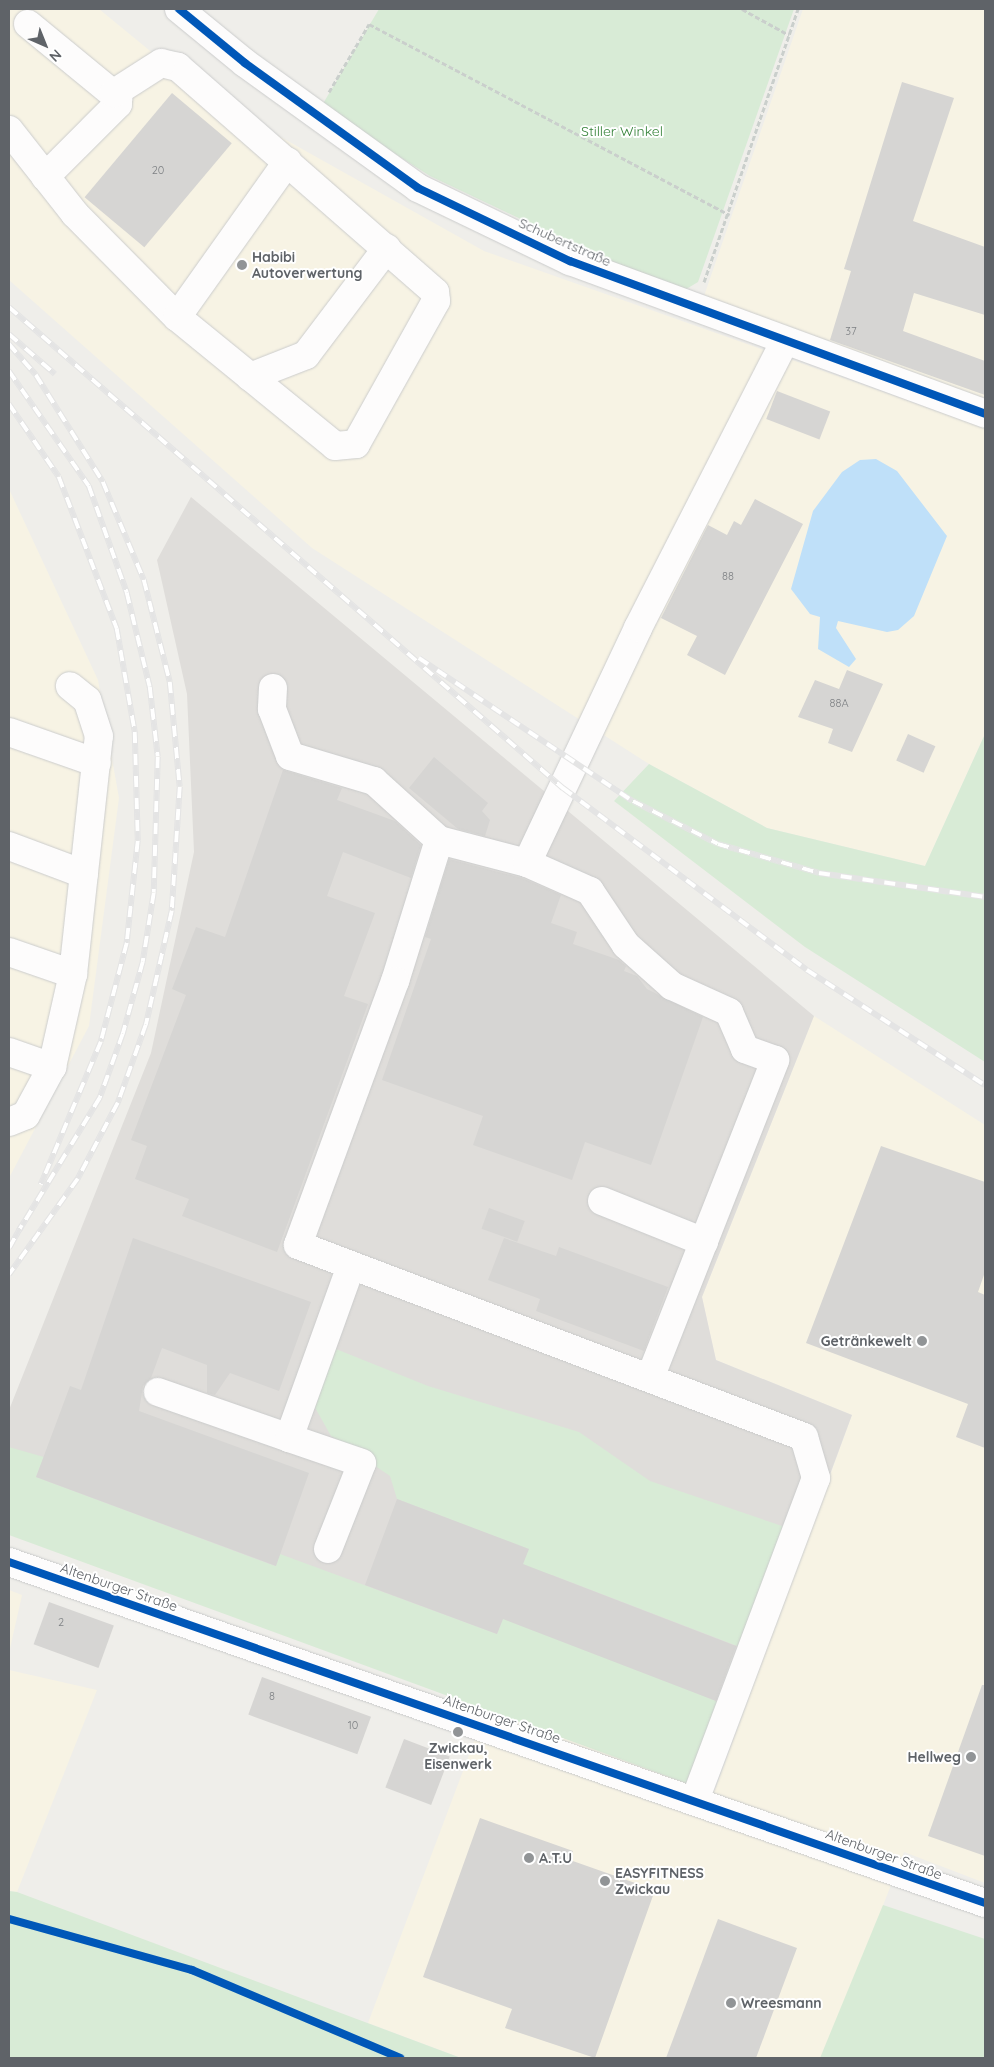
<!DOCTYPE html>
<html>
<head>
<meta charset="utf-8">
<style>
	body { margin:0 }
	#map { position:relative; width:994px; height:2067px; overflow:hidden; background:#efeeea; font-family:Quicksand,sans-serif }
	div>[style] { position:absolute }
	.commercial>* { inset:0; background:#f7f3e4 }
	.industrial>* { inset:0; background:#dfddda }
	.green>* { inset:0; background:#d8ebd6 }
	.water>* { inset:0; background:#bfe0f9 }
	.building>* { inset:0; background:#d6d5d3; transform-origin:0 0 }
	.path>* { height:3px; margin-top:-1.5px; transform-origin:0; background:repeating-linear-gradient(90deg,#cacfcc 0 5px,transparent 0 7.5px) }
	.roads { filter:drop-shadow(0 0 1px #cbcccc) drop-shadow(0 0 1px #cbcccc) }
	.minor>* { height:28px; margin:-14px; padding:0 14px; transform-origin:14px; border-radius:14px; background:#fdfcfc }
	.rail>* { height:5.5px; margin-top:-2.75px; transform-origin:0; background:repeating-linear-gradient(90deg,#fff 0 11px,#e4e4e4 0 22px); box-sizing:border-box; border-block:1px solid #e4e4e4 }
	.cycleway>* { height:8px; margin:-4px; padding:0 4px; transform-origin:4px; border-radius:4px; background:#0057b8 }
	.dots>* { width:14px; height:14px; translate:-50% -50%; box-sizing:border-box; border:2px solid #fff; border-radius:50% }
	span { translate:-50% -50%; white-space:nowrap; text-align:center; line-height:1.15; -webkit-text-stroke:4px #fff; paint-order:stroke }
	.number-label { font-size:11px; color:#7e8184 }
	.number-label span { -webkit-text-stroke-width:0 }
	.park-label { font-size:14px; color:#348238 }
	.street-label { font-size:14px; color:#5f6368 }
	.poi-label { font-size:14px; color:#5f6368; font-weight:700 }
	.left { translate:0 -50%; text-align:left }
	.right { translate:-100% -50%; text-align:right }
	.frame { position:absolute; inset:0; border:10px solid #5f6368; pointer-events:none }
	.north { position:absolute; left:20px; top:20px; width:50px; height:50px; -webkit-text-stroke:4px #fff; paint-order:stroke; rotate:136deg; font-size:14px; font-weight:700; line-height:20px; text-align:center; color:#5f6368 }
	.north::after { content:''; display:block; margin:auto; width:18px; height:22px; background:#5f6368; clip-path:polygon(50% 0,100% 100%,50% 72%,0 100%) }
</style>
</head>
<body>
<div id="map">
	<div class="commercial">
		<div style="clip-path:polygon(9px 9px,99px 9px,199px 91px,484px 251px,985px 428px,985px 734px,925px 866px,767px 828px,649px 764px,312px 548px,9px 280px)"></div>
		<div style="clip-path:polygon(803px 9px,985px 9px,985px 400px,704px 296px)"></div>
		<div style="clip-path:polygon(9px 489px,98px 680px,119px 798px,89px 1026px,9px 1178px)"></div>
		<div style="clip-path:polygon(814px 1016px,985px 1125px,985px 1883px,904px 1852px,823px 2058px,461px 2058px,368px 2023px,486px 1710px,715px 1790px,852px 1415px,716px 1360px,702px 1297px)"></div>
		<div style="clip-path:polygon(9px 1590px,22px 1595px,9px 1653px)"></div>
		<div style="clip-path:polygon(9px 1670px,97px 1690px,17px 1892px,9px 1891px)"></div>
	</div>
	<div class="industrial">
		<div style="clip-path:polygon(191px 497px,814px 1016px,702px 1297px,716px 1360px,852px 1415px,723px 1763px,9px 1499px,9px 1410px,151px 1053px,194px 852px,187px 694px,157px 560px)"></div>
	</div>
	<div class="green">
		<div style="clip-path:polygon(379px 9px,794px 9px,698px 282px,678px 294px,430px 176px,321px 107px)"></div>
		<div style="clip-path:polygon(985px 734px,985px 1062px,805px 947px,614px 801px,649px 764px,767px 828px,925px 866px)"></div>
		<div style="clip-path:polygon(331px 1347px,428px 1386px,579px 1432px,650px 1481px,785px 1527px,745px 1649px,552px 1575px,521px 1570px,528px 1549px,397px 1499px,390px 1476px,331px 1436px,313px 1404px)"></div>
		<div style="clip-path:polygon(9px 1447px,44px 1457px,36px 1477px,275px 1566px,280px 1554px,497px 1634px,505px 1613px,723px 1704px,691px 1785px,9px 1535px)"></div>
		<div style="clip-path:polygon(9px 1891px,17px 1892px,461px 2058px,9px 2058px)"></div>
		<div style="clip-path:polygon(883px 1905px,985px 1939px,985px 2058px,820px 2058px)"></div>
	</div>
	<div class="water">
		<div style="clip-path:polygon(876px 459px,897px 471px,947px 536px,914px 616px,898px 630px,887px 632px,838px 621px,836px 628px,856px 659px,849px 667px,818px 649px,820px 617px,810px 614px,791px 589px,813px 511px,842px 472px,860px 460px)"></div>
	</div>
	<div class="building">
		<div style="clip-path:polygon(902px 82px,954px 98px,913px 221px,985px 247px,985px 315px,914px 293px,903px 331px,985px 361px,985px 395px,830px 340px,851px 271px,844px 269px)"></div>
		<div style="left:172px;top:93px;width:78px;height:136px;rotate:40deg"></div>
		<div style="left:777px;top:391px;width:57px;height:30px;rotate:21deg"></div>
		<div style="clip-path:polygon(755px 499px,803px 524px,725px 675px,687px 655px,697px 636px,661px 618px,708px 525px,727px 535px,734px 521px,741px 525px)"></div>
		<div style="clip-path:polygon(847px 670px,883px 684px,852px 752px,828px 743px,833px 729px,798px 717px,815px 680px,839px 689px)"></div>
		<div style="left:908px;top:734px;width:30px;height:29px;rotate:24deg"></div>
		<div style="clip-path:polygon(434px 757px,488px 803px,482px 811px,490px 820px,485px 836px,458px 829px,409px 788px)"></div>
		<div style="clip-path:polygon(283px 770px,342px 788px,337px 800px,395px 821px,421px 845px,411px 878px,343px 852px,327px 896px,375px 913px,344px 996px,368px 1004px,277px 1252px,182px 1216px,189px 1199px,135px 1179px,147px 1146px,131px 1140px,186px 995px,172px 989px,196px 927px,225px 937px)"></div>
		<div style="clip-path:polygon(449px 859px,522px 878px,561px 895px,551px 923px,577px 932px,573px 944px,619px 960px,626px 966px,624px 971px,637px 976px,647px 989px,703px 1017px,651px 1165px,585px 1142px,572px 1180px,473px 1145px,483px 1116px,382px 1080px,431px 939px,425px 937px)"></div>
		<div style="clip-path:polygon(881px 1146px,985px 1182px,985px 1272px,978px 1292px,985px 1295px,985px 1448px,956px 1437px,968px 1404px,806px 1343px)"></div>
		<div style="left:489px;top:1208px;width:38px;height:22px;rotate:20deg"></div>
		<div style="clip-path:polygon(133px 1238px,311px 1302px,279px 1391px,230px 1373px,215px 1395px,207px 1393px,207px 1365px,162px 1348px,151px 1378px,143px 1386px,139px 1411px,309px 1473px,276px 1566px,36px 1477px,70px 1386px,81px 1390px)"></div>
		<div style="clip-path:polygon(504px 1238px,556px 1256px,559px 1247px,668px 1287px,644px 1351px,536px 1311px,540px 1299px,488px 1280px)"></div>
		<div style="clip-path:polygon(397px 1499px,529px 1549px,523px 1564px,736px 1646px,716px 1701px,503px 1619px,497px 1634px,365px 1585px)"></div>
		<div style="left:49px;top:1602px;width:69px;height:45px;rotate:20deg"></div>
		<div style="left:262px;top:1677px;width:116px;height:40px;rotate:20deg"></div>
		<div style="clip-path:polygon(982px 1685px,985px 1685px,985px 1856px,928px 1836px)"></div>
		<div style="left:404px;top:1739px;width:49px;height:52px;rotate:21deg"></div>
		<div style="clip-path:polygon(480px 1818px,573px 1851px,570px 1860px,655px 1890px,595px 2058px,505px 2028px,512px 2009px,423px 1977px)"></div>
		<div style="clip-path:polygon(718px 1919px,797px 1948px,756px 2058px,666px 2058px)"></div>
	</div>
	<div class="path">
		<div style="left:742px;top:9px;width:54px;rotate:29deg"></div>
		<div style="left:329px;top:92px;width:79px;rotate:-59.5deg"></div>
		<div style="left:369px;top:24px;width:408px;rotate:27.9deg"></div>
		<div style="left:704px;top:282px;width:289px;rotate:-71deg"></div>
	</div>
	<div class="roads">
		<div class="minor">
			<div style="left:179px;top:9px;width:85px;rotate:39.3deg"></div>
			<div style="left:245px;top:63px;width:213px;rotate:35.8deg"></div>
			<div style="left:418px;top:188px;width:169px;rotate:25.7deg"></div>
			<div style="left:570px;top:261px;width:442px;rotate:20.2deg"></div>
			<div style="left:28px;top:24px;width:117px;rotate:39.4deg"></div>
			<div style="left:118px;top:98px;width:6px;rotate:90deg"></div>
			<div style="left:118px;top:104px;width:103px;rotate:135deg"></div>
			<div style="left:9px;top:130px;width:107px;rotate:51.8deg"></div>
			<div style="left:75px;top:214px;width:145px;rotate:45.3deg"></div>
			<div style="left:177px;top:317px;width:204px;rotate:39.2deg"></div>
			<div style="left:335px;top:446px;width:21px;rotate:-5deg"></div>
			<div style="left:356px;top:444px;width:164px;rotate:-60.8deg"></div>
			<div style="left:436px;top:301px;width:9px;rotate:-96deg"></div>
			<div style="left:435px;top:292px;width:342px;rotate:-138.8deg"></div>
			<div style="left:178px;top:67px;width:17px;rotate:-167deg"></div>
			<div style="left:161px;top:63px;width:56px;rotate:147.4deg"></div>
			<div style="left:177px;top:317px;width:191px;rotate:-54.6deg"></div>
			<div style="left:250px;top:377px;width:60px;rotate:-21.4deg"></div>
			<div style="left:306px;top:355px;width:134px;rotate:-52.9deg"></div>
			<div style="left:273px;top:688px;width:21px;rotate:93deg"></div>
			<div style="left:272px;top:709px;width:50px;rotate:69deg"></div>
			<div style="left:290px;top:756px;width:88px;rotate:16.6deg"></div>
			<div style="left:374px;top:781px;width:88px;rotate:42.2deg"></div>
			<div style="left:9px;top:732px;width:93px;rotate:19.4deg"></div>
			<div style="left:9px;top:846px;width:80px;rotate:20.5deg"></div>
			<div style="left:527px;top:863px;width:91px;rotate:-165.4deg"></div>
			<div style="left:439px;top:840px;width:148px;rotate:107.3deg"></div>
			<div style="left:395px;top:981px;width:281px;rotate:110.2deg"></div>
			<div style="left:298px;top:1245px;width:541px;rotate:20.78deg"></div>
			<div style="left:804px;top:1437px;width:43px;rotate:73.7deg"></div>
			<div style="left:816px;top:1478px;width:344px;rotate:110.6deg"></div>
			<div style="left:9px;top:952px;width:68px;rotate:19deg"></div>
			<div style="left:9px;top:1052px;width:46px;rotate:19.2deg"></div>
			<div style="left:9px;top:1122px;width:18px;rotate:-22deg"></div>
			<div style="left:26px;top:1115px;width:55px;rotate:-61.6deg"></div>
			<div style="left:52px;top:1067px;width:95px;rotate:-77.3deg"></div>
			<div style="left:73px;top:974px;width:239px;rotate:-83.8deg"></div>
			<div style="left:99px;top:736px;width:38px;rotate:-108deg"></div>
			<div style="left:87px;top:700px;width:22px;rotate:-141deg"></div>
			<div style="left:602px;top:1201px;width:110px;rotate:21.9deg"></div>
			<div style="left:650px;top:1378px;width:342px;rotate:-68.5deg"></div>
			<div style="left:775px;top:1060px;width:32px;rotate:-160deg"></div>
			<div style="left:745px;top:1049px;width:40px;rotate:-113.4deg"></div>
			<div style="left:729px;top:1012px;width:63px;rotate:-155.5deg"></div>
			<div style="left:672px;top:986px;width:62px;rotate:-138.3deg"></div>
			<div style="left:626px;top:945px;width:65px;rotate:-123.7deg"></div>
			<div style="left:590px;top:891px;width:69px;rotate:-156deg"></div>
			<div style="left:527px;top:863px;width:260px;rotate:-64.7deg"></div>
			<div style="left:638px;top:628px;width:322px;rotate:-62.9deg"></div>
			<div style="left:158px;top:1392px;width:139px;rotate:19.3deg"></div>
			<div style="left:328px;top:1549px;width:92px;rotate:-68.4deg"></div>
			<div style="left:362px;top:1463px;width:77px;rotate:-161.1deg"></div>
			<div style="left:289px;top:1438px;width:183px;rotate:-70.2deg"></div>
			<div style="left:9px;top:1562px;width:1034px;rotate:19.26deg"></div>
		</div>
	</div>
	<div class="rail">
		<div style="left:9px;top:307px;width:734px;rotate:40.97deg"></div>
		<div style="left:563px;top:788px;width:304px;rotate:36.7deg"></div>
		<div style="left:807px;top:970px;width:212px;rotate:32.9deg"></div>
		<div style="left:9px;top:334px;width:61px;rotate:41deg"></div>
		<div style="left:9px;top:344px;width:41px;rotate:48.9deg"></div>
		<div style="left:36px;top:375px;width:126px;rotate:57.9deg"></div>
		<div style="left:103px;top:482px;width:106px;rotate:67.3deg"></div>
		<div style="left:144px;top:580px;width:105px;rotate:75.7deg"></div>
		<div style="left:170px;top:682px;width:105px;rotate:84.6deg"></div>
		<div style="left:180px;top:787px;width:124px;rotate:93.7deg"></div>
		<div style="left:172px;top:911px;width:117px;rotate:102.8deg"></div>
		<div style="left:146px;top:1025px;width:83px;rotate:109.7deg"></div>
		<div style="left:118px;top:1103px;width:86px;rotate:117.8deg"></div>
		<div style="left:78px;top:1179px;width:118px;rotate:125.7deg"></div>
		<div style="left:9px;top:371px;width:140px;rotate:55.2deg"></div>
		<div style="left:89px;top:486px;width:114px;rotate:70.4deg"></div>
		<div style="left:127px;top:593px;width:97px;rotate:76.3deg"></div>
		<div style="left:150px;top:687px;width:70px;rotate:83.5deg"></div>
		<div style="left:158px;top:757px;width:136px;rotate:91.7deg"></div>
		<div style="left:154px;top:893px;width:70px;rotate:99.1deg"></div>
		<div style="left:143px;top:962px;width:75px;rotate:105.5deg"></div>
		<div style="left:123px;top:1034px;width:68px;rotate:109.8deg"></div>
		<div style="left:100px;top:1098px;width:156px;rotate:121.3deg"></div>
		<div style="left:9px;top:404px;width:88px;rotate:55.6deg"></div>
		<div style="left:59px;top:477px;width:163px;rotate:69.1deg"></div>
		<div style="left:117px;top:629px;width:105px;rotate:80.1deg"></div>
		<div style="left:135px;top:732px;width:109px;rotate:88.4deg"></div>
		<div style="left:138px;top:841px;width:103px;rotate:96.2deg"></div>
		<div style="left:127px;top:943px;width:102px;rotate:104.7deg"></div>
		<div style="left:101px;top:1042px;width:155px;rotate:112.8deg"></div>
		<div style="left:419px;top:658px;width:257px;rotate:33.8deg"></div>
		<div style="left:633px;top:801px;width:95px;rotate:26.8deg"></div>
		<div style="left:718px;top:844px;width:105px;rotate:16deg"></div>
		<div style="left:819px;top:873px;width:168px;rotate:8.2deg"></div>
		<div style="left:9px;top:1248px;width:26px;rotate:-61deg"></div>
	</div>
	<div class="cycleway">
		<div style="left:179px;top:9px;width:85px;rotate:39.3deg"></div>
		<div style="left:245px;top:63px;width:213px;rotate:35.8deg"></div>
		<div style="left:418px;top:188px;width:169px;rotate:25.7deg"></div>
		<div style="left:570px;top:261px;width:442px;rotate:20.2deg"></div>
		<div style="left:9px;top:1562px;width:1034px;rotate:19.26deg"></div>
		<div style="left:9px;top:1919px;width:190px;rotate:15.6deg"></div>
		<div style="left:192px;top:1970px;width:226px;rotate:22.9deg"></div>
	</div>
	<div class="dots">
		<div style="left:242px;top:265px;background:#919496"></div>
		<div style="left:922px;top:1341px;background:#919496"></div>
		<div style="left:458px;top:1732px;background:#919496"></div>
		<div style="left:971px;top:1757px;background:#919496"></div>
		<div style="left:529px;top:1858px;background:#919496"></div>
		<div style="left:605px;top:1881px;background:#919496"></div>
		<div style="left:731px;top:2003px;background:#919496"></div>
	</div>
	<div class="number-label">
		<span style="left:158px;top:170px">20</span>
		<span style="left:851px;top:331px">37</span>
		<span style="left:728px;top:576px">88</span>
		<span style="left:839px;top:703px">88A</span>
		<span style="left:61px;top:1622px">2</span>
		<span style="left:272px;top:1696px">8</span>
		<span style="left:353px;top:1725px">10</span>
	</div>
	<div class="park-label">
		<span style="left:622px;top:131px">Stiller Winkel</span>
	</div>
	<div class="street-label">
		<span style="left:565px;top:242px;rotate:24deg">Schubertstraße</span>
		<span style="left:119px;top:1587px;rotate:19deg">Altenburger Straße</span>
		<span style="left:502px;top:1719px;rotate:19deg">Altenburger Straße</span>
		<span style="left:884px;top:1854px;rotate:20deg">Altenburger Straße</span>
	</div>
	<div class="poi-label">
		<span class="left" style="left:252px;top:265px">Habibi<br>Autoverwertung</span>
		<span class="right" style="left:912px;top:1341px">Getränkewelt</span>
		<span style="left:458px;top:1756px">Zwickau,<br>Eisenwerk</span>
		<span class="right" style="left:961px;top:1757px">Hellweg</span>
		<span class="left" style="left:539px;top:1858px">A.T.U</span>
		<span class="left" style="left:615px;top:1881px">EASYFITNESS<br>Zwickau</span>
		<span class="left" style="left:741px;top:2003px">Wreesmann</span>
	</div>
	<div class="frame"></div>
	<div class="north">N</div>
</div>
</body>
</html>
